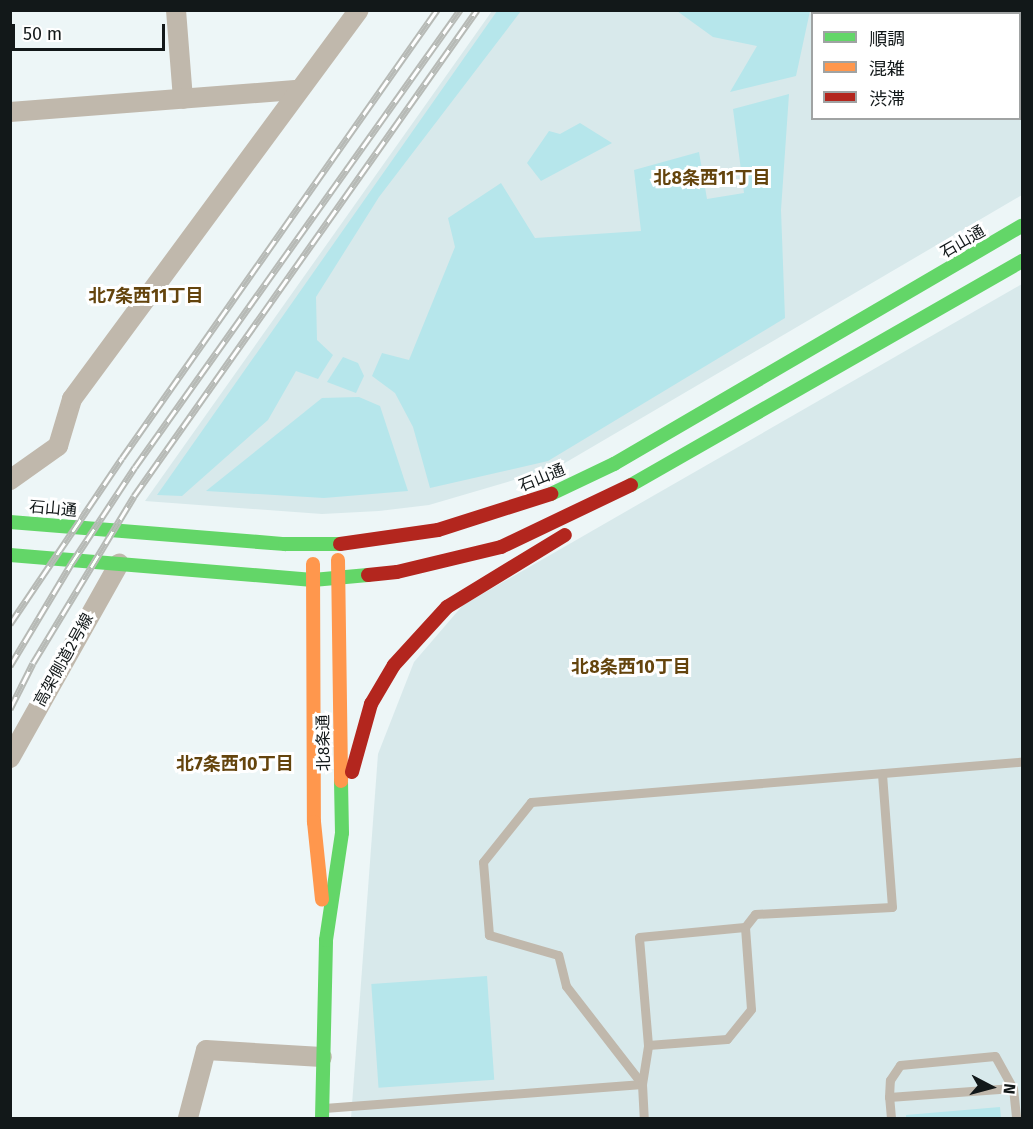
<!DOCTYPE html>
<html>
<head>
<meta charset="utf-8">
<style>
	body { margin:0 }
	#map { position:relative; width:1033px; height:1129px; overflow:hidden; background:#edf6f7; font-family:"Fira Sans","Noto Sans JP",sans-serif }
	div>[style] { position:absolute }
	.built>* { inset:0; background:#d8e9eb }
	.green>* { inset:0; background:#b6e6eb; transform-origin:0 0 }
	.lane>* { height:9px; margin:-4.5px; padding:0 4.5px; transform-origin:4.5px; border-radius:4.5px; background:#c0b8ac }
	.street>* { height:20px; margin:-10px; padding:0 10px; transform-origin:10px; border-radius:10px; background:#c0b8ac }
	.fast>* { height:14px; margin:-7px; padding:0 7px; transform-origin:7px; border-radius:7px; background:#63d668 }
	.slow>* { height:14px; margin:-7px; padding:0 7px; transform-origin:7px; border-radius:7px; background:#ff974d }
	.jam>* { height:14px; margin:-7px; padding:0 7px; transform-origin:7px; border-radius:7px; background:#b3261e }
	.rail>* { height:7px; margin-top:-3.5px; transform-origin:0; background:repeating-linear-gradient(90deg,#fff 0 14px,#b7bab6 0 28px); box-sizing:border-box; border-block:2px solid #b7bab6 }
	span { translate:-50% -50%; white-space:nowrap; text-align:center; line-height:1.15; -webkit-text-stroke:6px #fff; paint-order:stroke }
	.street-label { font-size:16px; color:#121819 }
	.neighbourhood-label { font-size:18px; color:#64440d; font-weight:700 }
	.frame { position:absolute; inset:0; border:12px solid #121819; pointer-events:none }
	.legend { position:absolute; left:811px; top:12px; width:210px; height:108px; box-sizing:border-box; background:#fff; border:2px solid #a0a3a3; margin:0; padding:8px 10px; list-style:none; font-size:18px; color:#121819 }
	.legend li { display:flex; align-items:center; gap:12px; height:30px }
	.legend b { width:30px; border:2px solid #a0a3a3 }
	.north { position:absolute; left:961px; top:1057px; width:60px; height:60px; -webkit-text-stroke:4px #fff; paint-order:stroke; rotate:96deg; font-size:16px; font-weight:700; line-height:24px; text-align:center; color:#121819 }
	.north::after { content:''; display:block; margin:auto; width:21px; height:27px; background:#121819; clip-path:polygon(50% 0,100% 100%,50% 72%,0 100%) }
	.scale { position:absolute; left:12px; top:24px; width:153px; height:27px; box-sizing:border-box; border:3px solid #121819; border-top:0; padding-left:8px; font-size:18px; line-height:21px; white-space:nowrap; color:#121819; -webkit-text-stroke:4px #fff; paint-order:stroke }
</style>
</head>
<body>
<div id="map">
	<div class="built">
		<div style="clip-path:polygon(evenodd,492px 11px,1022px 11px,1022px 195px,558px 467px,429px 505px,379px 511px,322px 514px,145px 501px,492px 11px,812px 14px,1020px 14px,1020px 118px,812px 118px,812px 14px)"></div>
		<div style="clip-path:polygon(1022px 284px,1022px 1118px,351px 1118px,378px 754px,414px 662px,463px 605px)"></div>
	</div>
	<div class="green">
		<div style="clip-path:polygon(497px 11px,521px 11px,379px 197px,316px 297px,317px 340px,333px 355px,318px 379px,296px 371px,268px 420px,182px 496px,157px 495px)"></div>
		<div style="clip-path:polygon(677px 11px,810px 11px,796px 76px,730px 92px,757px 46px,713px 37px)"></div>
		<div style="clip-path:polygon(789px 94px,781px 210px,785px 318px,548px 461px,430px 488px,413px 427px,395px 393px,372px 376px,382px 353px,409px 360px,455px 247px,448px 218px,501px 183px,535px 238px,641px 231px,634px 170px,699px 152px,707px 199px,744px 193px,733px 109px)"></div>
		<div style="clip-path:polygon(580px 123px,612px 143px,541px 181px,527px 163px,549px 131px,560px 134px)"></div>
		<div style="clip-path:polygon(343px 357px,358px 363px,364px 376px,356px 393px,327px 382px)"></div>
		<div style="clip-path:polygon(359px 397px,380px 406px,408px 491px,324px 498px,206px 491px,322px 398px)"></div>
		<div style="left:487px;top:976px;width:104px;height:116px;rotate:86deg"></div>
		<div style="clip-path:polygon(1000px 1107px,1001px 1118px,906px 1118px,906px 1115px)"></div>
	</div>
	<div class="lane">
		<div style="left:648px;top:1045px;width:108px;rotate:-94.8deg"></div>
		<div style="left:639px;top:937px;width:106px;rotate:-5.4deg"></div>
		<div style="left:745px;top:927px;width:16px;rotate:-52deg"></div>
		<div style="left:755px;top:914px;width:137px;rotate:-2.9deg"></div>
		<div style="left:892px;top:907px;width:134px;rotate:-94.3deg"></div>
		<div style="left:642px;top:1084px;width:124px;rotate:-127.8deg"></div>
		<div style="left:566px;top:986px;width:32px;rotate:-104deg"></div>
		<div style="left:558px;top:955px;width:72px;rotate:-163.8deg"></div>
		<div style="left:489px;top:935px;width:73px;rotate:-94.7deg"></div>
		<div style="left:483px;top:862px;width:77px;rotate:-51.3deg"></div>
		<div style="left:531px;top:802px;width:493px;rotate:-4.7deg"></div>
		<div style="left:642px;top:1084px;width:39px;rotate:-81deg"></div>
		<div style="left:648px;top:1045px;width:79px;rotate:-4.3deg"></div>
		<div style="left:727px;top:1039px;width:38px;rotate:-51deg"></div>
		<div style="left:751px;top:1009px;width:82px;rotate:-94.2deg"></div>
		<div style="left:889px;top:1097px;width:17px;rotate:-87deg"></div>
		<div style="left:890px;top:1080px;width:18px;rotate:-56deg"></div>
		<div style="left:900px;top:1065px;width:95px;rotate:-5.4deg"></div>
		<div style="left:995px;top:1056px;width:37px;rotate:61deg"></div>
		<div style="left:324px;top:1108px;width:319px;rotate:-4.3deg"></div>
		<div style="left:642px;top:1084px;width:34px;rotate:87deg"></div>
		<div style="left:891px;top:1118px;width:21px;rotate:-95deg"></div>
		<div style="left:889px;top:1097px;width:124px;rotate:-4.2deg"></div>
		<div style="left:1013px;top:1088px;width:30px;rotate:84deg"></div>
	</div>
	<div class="street">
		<div style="left:176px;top:10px;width:89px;rotate:85.5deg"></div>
		<div style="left:10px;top:112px;width:289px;rotate:-4.4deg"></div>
		<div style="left:10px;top:480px;width:59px;rotate:-35.3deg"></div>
		<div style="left:58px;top:446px;width:49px;rotate:-73.4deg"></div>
		<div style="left:72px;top:399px;width:483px;rotate:-53.6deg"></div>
		<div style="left:10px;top:758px;width:223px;rotate:-60.7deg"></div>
		<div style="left:188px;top:1118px;width:70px;rotate:-75.2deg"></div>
		<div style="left:206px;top:1050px;width:116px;rotate:3.5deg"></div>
	</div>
	<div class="fast">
		<div style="left:631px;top:485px;width:451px;rotate:-29.8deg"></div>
		<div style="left:551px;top:494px;width:70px;rotate:-25.5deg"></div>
		<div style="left:614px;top:464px;width:472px;rotate:-30.3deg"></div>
		<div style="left:10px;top:522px;width:276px;rotate:4.6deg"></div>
		<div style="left:285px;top:544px;width:55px"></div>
		<div style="left:10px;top:555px;width:304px;rotate:4.7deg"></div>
		<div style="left:313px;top:580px;width:55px;rotate:-5.2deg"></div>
		<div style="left:322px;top:1118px;width:178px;rotate:-88.7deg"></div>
		<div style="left:326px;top:940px;width:108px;rotate:-81.5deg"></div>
		<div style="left:342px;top:833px;width:52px;rotate:-91.1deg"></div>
	</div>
	<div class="slow">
		<div style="left:338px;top:560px;width:221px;rotate:89.2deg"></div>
		<div style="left:313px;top:564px;width:258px;rotate:89.8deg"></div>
		<div style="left:314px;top:822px;width:78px;rotate:84.1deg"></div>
	</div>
	<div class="jam">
		<div style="left:340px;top:544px;width:99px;rotate:-8.1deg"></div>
		<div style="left:438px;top:530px;width:119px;rotate:-17.7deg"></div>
		<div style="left:368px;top:575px;width:29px;rotate:-6deg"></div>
		<div style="left:397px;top:572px;width:107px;rotate:-13.5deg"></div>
		<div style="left:501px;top:547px;width:144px;rotate:-25.5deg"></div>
		<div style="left:352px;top:772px;width:71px;rotate:-74.4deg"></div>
		<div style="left:371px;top:704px;width:45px;rotate:-59.5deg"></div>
		<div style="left:394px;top:665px;width:79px;rotate:-47.6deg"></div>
		<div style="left:447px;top:607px;width:138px;rotate:-31.4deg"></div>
	</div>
	<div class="rail">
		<div style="left:10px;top:624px;width:200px;rotate:-56deg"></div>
		<div style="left:122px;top:458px;width:548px;rotate:-54.89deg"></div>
		<div style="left:10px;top:666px;width:119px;rotate:-59.1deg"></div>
		<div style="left:71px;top:564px;width:116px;rotate:-56.6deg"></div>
		<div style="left:135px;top:467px;width:561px;rotate:-54.58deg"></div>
		<div style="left:10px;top:709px;width:51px;rotate:-63.4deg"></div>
		<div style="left:33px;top:663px;width:195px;rotate:-58.8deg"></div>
		<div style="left:134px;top:496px;width:595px;rotate:-54.79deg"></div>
	</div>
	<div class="street-label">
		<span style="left:963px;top:242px;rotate:-30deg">石山通</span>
		<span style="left:542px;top:478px;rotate:-22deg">石山通</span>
		<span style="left:53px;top:509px;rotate:5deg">石山通</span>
		<span style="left:64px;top:660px;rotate:-61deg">高架側道2号線</span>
		<span style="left:324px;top:743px;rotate:-91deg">北8条通</span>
	</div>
	<div class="neighbourhood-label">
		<span style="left:712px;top:178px">北8条西11丁目</span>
		<span style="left:146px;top:296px">北7条西11丁目</span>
		<span style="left:631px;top:667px">北8条西10丁目</span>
		<span style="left:235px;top:764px">北7条西10丁目</span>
	</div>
	<div class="frame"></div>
	<ul class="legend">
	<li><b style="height:8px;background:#63d668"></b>順調</li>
	<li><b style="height:8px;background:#ff974d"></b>混雑</li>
	<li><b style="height:8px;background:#b3261e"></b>渋滞</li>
	</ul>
	<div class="north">N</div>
	<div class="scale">50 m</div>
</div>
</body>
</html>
